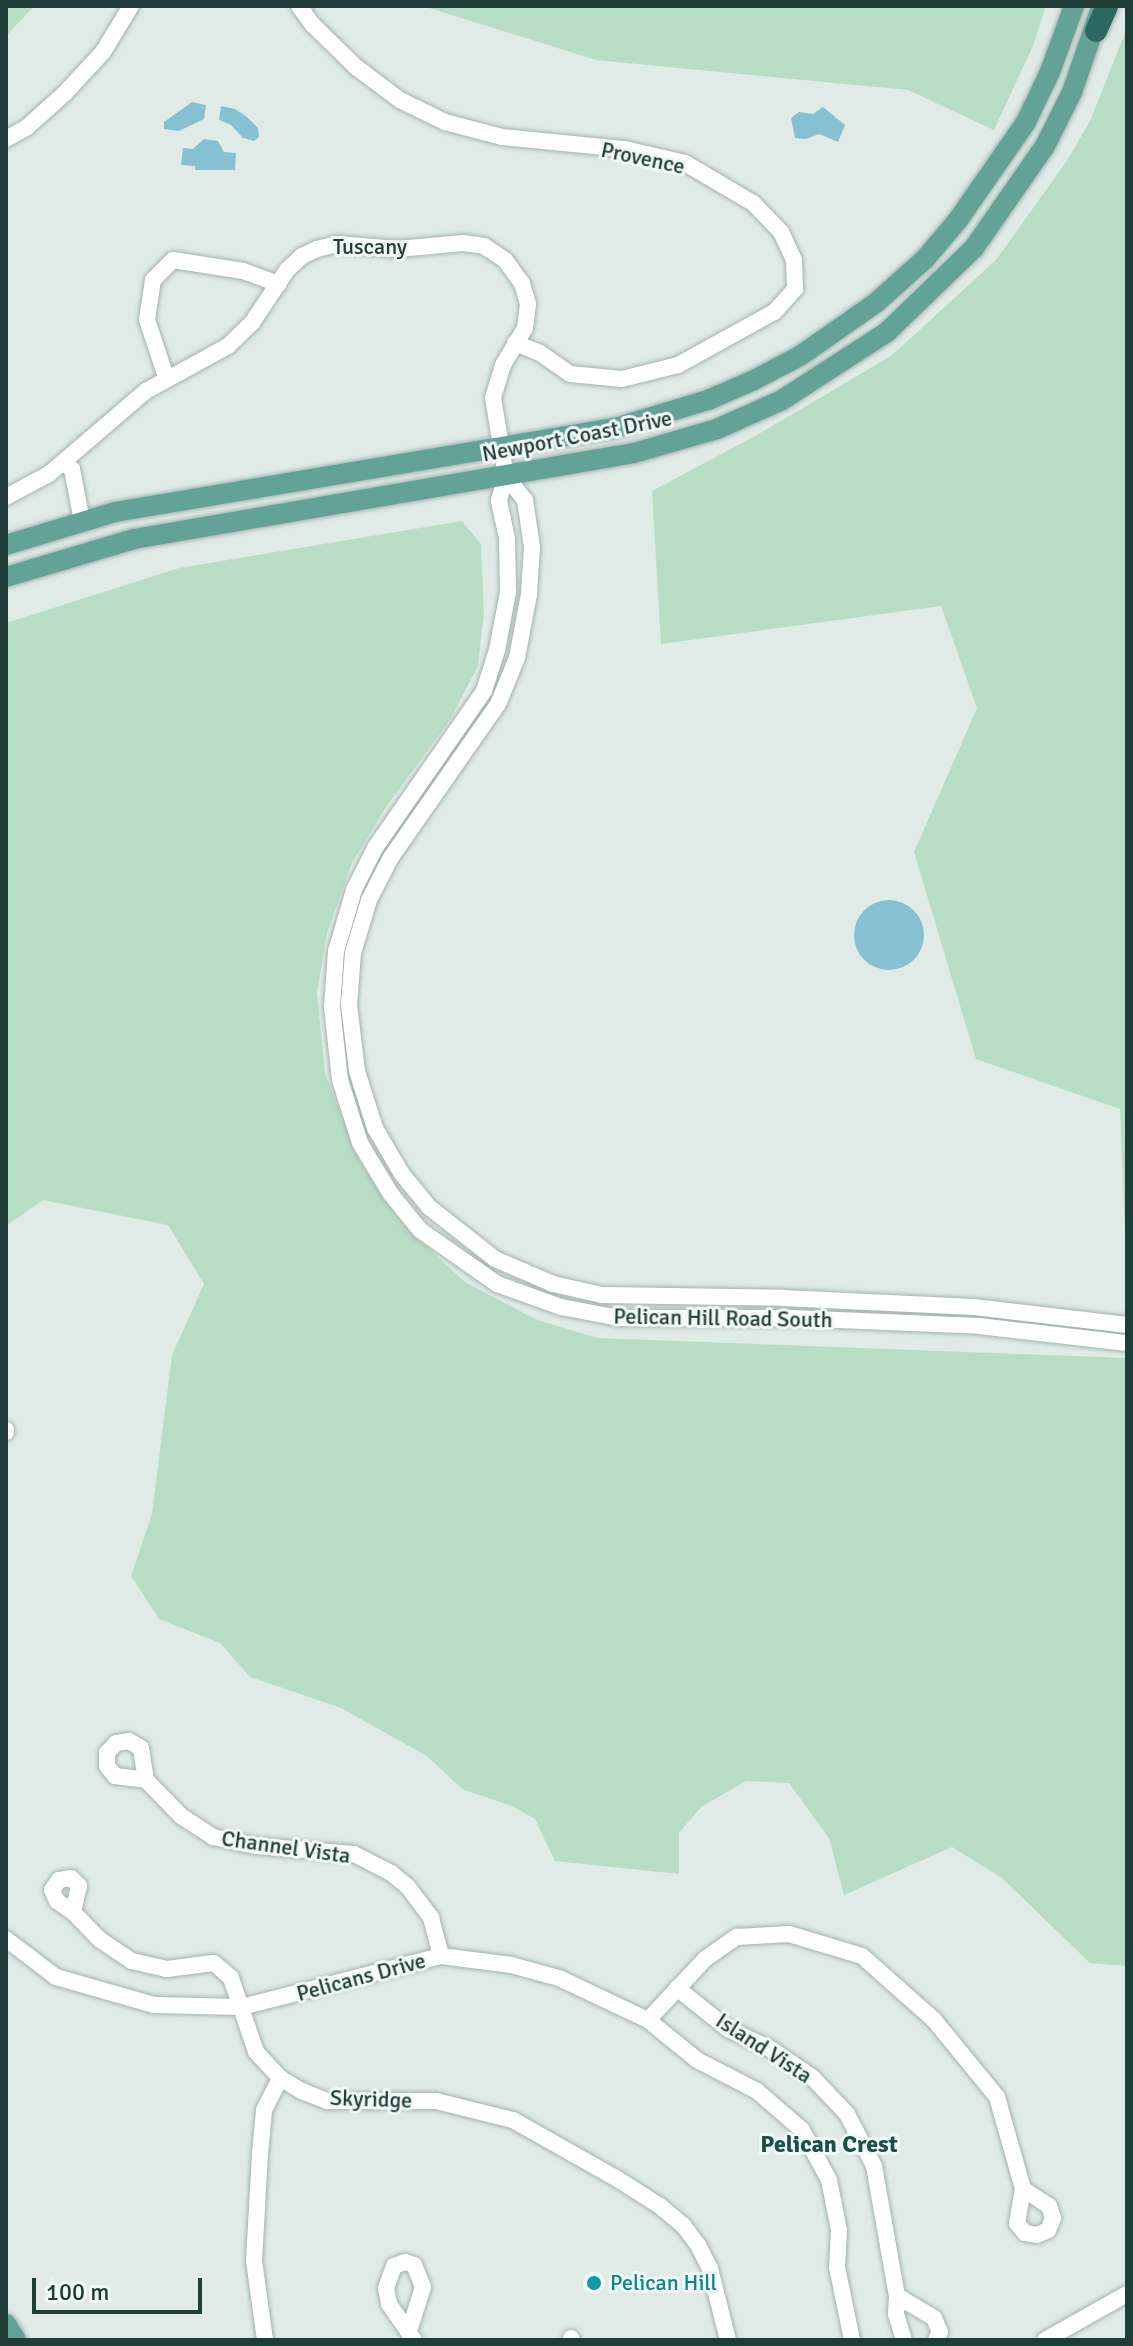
<!DOCTYPE html>
<html>
<head>
<meta charset="utf-8">
<style>
	body { margin:0 }
	#map { position:relative; width:1133px; height:2346px; overflow:hidden; background:#e0ebe7; font-family:Signika,sans-serif }
	div>[style] { position:absolute }
	.green>* { inset:0; background:#b8ddc5 }
	.water>* { inset:0; background:#86c1d2 }
	.round { border-radius:50% }
	.roads { filter:drop-shadow(0 0 2px #a3b3af) drop-shadow(0 0 2px #a3b3af) }
	.minor>* { height:16px; margin:-8px; padding:0 8px; transform-origin:8px; border-radius:8px; background:#fff }
	.major>* { height:20px; margin:-10px; padding:0 10px; transform-origin:10px; border-radius:10px; background:#63a297 }
	.highway>* { height:22px; margin:-11px; padding:0 11px; transform-origin:11px; border-radius:11px; background:#2b6961 }
	.dots>* { width:22px; height:22px; translate:-50% -50%; box-sizing:border-box; border:4px solid #f0f8f5; border-radius:50% }
	span { translate:-50% -50%; white-space:nowrap; text-align:center; line-height:1.15; -webkit-text-stroke:6px #f0f8f5; paint-order:stroke }
	.street-label { font-size:22px; color:#203c37 }
	.culture-label { font-size:22px; color:#0d838f }
	.left { translate:0 -50%; text-align:left }
	.neighbourhood-label { font-size:24px; color:#1c4f46; font-weight:700 }
	.frame { position:absolute; inset:0; border:8px solid #203c37; pointer-events:none }
	.scale { position:absolute; left:32px; top:2278px; width:170px; height:36px; box-sizing:border-box; border:4px solid #203c37; border-top:0; padding-left:10px; font-size:24px; line-height:28px; white-space:nowrap; color:#203c37; -webkit-text-stroke:6px #f0f8f5; paint-order:stroke }
</style>
</head>
<body>
<div id="map">
	<div class="green">
		<div style="clip-path:polygon(6px 6px,34px 6px,6px 36px)"></div>
		<div style="clip-path:polygon(423px 6px,1046px 6px,1033px 46px,994px 130px,908px 90px,596px 60px)"></div>
		<div style="clip-path:polygon(1127px 28px,1127px 1289px,1120px 1109px,976px 1059px,914px 852px,977px 708px,941px 606px,661px 644px,652px 491px,757px 435px,891px 356px,996px 260px,1068px 159px,1090px 121px)"></div>
		<div style="clip-path:polygon(462px 521px,481px 544px,484px 613px,478px 666px,450px 720px,386px 807px,352px 863px,327px 933px,317px 993px,325px 1074px,360px 1162px,403px 1225px,465px 1282px,537px 1320px,598px 1338px,1127px 1358px,1127px 1966px,1090px 1963px,1002px 1878px,952px 1847px,844px 1895px,829px 1838px,789px 1783px,746px 1781px,701px 1807px,679px 1833px,679px 1874px,555px 1861px,535px 1819px,512px 1806px,462px 1789px,427px 1756px,341px 1708px,250px 1677px,220px 1643px,159px 1619px,131px 1576px,152px 1514px,172px 1355px,204px 1284px,168px 1225px,43px 1200px,6px 1226px,6px 623px,179px 568px)"></div>
	</div>
	<div class="water">
		<div style="clip-path:polygon(192px 102px,206px 105px,204px 119px,179px 131px,164px 129px,164px 122px)"></div>
		<div style="clip-path:polygon(221px 106px,235px 109px,247px 117px,258px 128px,259px 137px,254px 141px,243px 138px,231px 125px,219px 120px)"></div>
		<div style="clip-path:polygon(823px 107px,845px 125px,838px 142px,819px 134px,806px 139px,795px 138px,791px 118px,799px 112px,813px 114px)"></div>
		<div style="clip-path:polygon(204px 139px,218px 141px,224px 152px,236px 153px,235px 170px,195px 170px,195px 166px,181px 165px,183px 148px,193px 149px)"></div>
		<div class="round" style="left:854px;top:900px;width:70px;height:70px"></div>
	</div>
	<div class="roads">
		<div class="minor">
			<div style="left:299px;top:6px;width:24px;rotate:54deg"></div>
			<div style="left:313px;top:25px;width:60px;rotate:44.3deg"></div>
			<div style="left:356px;top:67px;width:55px;rotate:36.9deg"></div>
			<div style="left:400px;top:100px;width:50px;rotate:26.1deg"></div>
			<div style="left:445px;top:122px;width:59px;rotate:14.7deg"></div>
			<div style="left:502px;top:137px;width:124px;rotate:5.6deg"></div>
			<div style="left:625px;top:149px;width:62px;rotate:13.1deg"></div>
			<div style="left:685px;top:163px;width:79px;rotate:30.5deg"></div>
			<div style="left:753px;top:203px;width:40px;rotate:46deg"></div>
			<div style="left:781px;top:232px;width:31px;rotate:65deg"></div>
			<div style="left:794px;top:260px;width:29px;rotate:88deg"></div>
			<div style="left:795px;top:289px;width:31px;rotate:132deg"></div>
			<div style="left:774px;top:312px;width:110px;rotate:151.1deg"></div>
			<div style="left:678px;top:365px;width:58px;rotate:166deg"></div>
			<div style="left:622px;top:379px;width:52px;rotate:-174.5deg"></div>
			<div style="left:570px;top:374px;width:37px;rotate:-145deg"></div>
			<div style="left:540px;top:353px;width:27px;rotate:-158deg"></div>
			<div style="left:6px;top:139px;width:23px;rotate:-29deg"></div>
			<div style="left:26px;top:128px;width:51px;rotate:-41.8deg"></div>
			<div style="left:64px;top:94px;width:57px;rotate:-47.1deg"></div>
			<div style="left:103px;top:52px;width:54px;rotate:-58.7deg"></div>
			<div style="left:166px;top:377px;width:60px;rotate:-108.4deg"></div>
			<div style="left:147px;top:320px;width:40px;rotate:-81.5deg"></div>
			<div style="left:153px;top:280px;width:28px;rotate:-45deg"></div>
			<div style="left:173px;top:260px;width:71px;rotate:8.9deg"></div>
			<div style="left:243px;top:271px;width:38px;rotate:20deg"></div>
			<div style="left:63px;top:463px;width:11px;rotate:34deg"></div>
			<div style="left:72px;top:469px;width:53px;rotate:79.1deg"></div>
			<div style="left:506px;top:476px;width:31px;rotate:52deg"></div>
			<div style="left:525px;top:500px;width:48px;rotate:81.5deg"></div>
			<div style="left:532px;top:547px;width:47px;rotate:93.7deg"></div>
			<div style="left:529px;top:594px;width:65px;rotate:100.6deg"></div>
			<div style="left:517px;top:658px;width:50px;rotate:112.4deg"></div>
			<div style="left:498px;top:704px;width:189px;rotate:124.9deg"></div>
			<div style="left:390px;top:859px;width:46px;rotate:117.1deg"></div>
			<div style="left:369px;top:900px;width:55px;rotate:106.8deg"></div>
			<div style="left:353px;top:953px;width:52px;rotate:94.4deg"></div>
			<div style="left:349px;top:1005px;width:66px;rotate:83.1deg"></div>
			<div style="left:357px;top:1071px;width:60px;rotate:72.5deg"></div>
			<div style="left:375px;top:1128px;width:53px;rotate:59.6deg"></div>
			<div style="left:402px;top:1174px;width:43px;rotate:50.7deg"></div>
			<div style="left:429px;top:1207px;width:84px;rotate:38.2deg"></div>
			<div style="left:495px;top:1259px;width:63px;rotate:23.3deg"></div>
			<div style="left:553px;top:1284px;width:50px;rotate:12.7deg"></div>
			<div style="left:602px;top:1295px;width:181px;rotate:0.9deg"></div>
			<div style="left:783px;top:1298px;width:191px;rotate:2.7deg"></div>
			<div style="left:974px;top:1307px;width:154px;rotate:6.7deg"></div>
			<div style="left:6px;top:497px;width:49px;rotate:-28.1deg"></div>
			<div style="left:49px;top:474px;width:128px;rotate:-40.6deg"></div>
			<div style="left:146px;top:391px;width:94px;rotate:-28.8deg"></div>
			<div style="left:228px;top:346px;width:33px;rotate:-44deg"></div>
			<div style="left:252px;top:323px;width:64px;rotate:-56.6deg"></div>
			<div style="left:287px;top:270px;width:21px;rotate:-43deg"></div>
			<div style="left:302px;top:256px;width:17px;rotate:-25deg"></div>
			<div style="left:317px;top:249px;width:21px;rotate:-14deg"></div>
			<div style="left:337px;top:244px;width:61px;rotate:4.7deg"></div>
			<div style="left:398px;top:249px;width:65px;rotate:-5.3deg"></div>
			<div style="left:463px;top:243px;width:21px;rotate:8deg"></div>
			<div style="left:484px;top:246px;width:25px;rotate:34deg"></div>
			<div style="left:505px;top:260px;width:29px;rotate:54deg"></div>
			<div style="left:522px;top:283px;width:22px;rotate:74deg"></div>
			<div style="left:528px;top:304px;width:24px;rotate:97deg"></div>
			<div style="left:525px;top:328px;width:43px;rotate:120.7deg"></div>
			<div style="left:503px;top:365px;width:34px;rotate:107deg"></div>
			<div style="left:493px;top:397px;width:80px;rotate:80.7deg"></div>
			<div style="left:506px;top:476px;width:26px;rotate:106deg"></div>
			<div style="left:499px;top:501px;width:39px;rotate:78deg"></div>
			<div style="left:507px;top:539px;width:53px;rotate:88.9deg"></div>
			<div style="left:508px;top:592px;width:59px;rotate:100.7deg"></div>
			<div style="left:497px;top:650px;width:43px;rotate:107.6deg"></div>
			<div style="left:484px;top:691px;width:191px;rotate:124.8deg"></div>
			<div style="left:375px;top:848px;width:47px;rotate:116.6deg"></div>
			<div style="left:354px;top:890px;width:64px;rotate:106.4deg"></div>
			<div style="left:336px;top:951px;width:56px;rotate:94.1deg"></div>
			<div style="left:332px;top:1007px;width:73px;rotate:83.7deg"></div>
			<div style="left:340px;top:1080px;width:66px;rotate:72.4deg"></div>
			<div style="left:360px;top:1143px;width:58px;rotate:59deg"></div>
			<div style="left:390px;top:1193px;width:48px;rotate:51deg"></div>
			<div style="left:420px;top:1230px;width:94px;rotate:35deg"></div>
			<div style="left:497px;top:1284px;width:68px;rotate:19.8deg"></div>
			<div style="left:561px;top:1307px;width:60px;rotate:10.6deg"></div>
			<div style="left:620px;top:1318px;width:171px"></div>
			<div style="left:791px;top:1318px;width:188px;rotate:2.4deg"></div>
			<div style="left:979px;top:1326px;width:149px;rotate:6.6deg"></div>
			<div style="left:6px;top:1430px;width:2px;rotate:90deg"></div>
			<div style="left:146px;top:1780px;width:32px;rotate:-99deg"></div>
			<div style="left:141px;top:1748px;width:14px;rotate:-150deg"></div>
			<div style="left:129px;top:1741px;width:13px;rotate:171deg"></div>
			<div style="left:116px;top:1743px;width:13px;rotate:132deg"></div>
			<div style="left:107px;top:1753px;width:13px;rotate:90deg"></div>
			<div style="left:107px;top:1766px;width:13px;rotate:51deg"></div>
			<div style="left:115px;top:1776px;width:31px;rotate:7deg"></div>
			<div style="left:146px;top:1780px;width:50px;rotate:45.8deg"></div>
			<div style="left:181px;top:1816px;width:38px;rotate:33deg"></div>
			<div style="left:213px;top:1837px;width:45px;rotate:11.6deg"></div>
			<div style="left:257px;top:1846px;width:97px;rotate:4.7deg"></div>
			<div style="left:354px;top:1854px;width:42px;rotate:27.2deg"></div>
			<div style="left:391px;top:1873px;width:22px;rotate:39deg"></div>
			<div style="left:408px;top:1887px;width:39px;rotate:53deg"></div>
			<div style="left:431px;top:1918px;width:39px;rotate:75deg"></div>
			<div style="left:73px;top:1912px;width:27px;rotate:-77deg"></div>
			<div style="left:79px;top:1886px;width:11px;rotate:-135deg"></div>
			<div style="left:71px;top:1878px;width:12px;rotate:171deg"></div>
			<div style="left:59px;top:1880px;width:12px;rotate:125deg"></div>
			<div style="left:52px;top:1890px;width:12px;rotate:66deg"></div>
			<div style="left:57px;top:1901px;width:19px;rotate:35deg"></div>
			<div style="left:73px;top:1912px;width:37px;rotate:46deg"></div>
			<div style="left:99px;top:1939px;width:40px;rotate:34deg"></div>
			<div style="left:132px;top:1961px;width:36px;rotate:13deg"></div>
			<div style="left:167px;top:1969px;width:47px;rotate:-7.3deg"></div>
			<div style="left:214px;top:1963px;width:23px;rotate:41deg"></div>
			<div style="left:231px;top:1978px;width:78px;rotate:71.3deg"></div>
			<div style="left:256px;top:2052px;width:35px;rotate:47deg"></div>
			<div style="left:280px;top:2078px;width:26px;rotate:31deg"></div>
			<div style="left:302px;top:2091px;width:27px;rotate:22deg"></div>
			<div style="left:327px;top:2101px;width:109px"></div>
			<div style="left:436px;top:2101px;width:79px;rotate:13.9deg"></div>
			<div style="left:513px;top:2120px;width:122px;rotate:29.5deg"></div>
			<div style="left:619px;top:2180px;width:49px;rotate:32.4deg"></div>
			<div style="left:660px;top:2206px;width:30px;rotate:40deg"></div>
			<div style="left:683px;top:2225px;width:25px;rotate:53deg"></div>
			<div style="left:698px;top:2245px;width:27px;rotate:63deg"></div>
			<div style="left:710px;top:2269px;width:73px;rotate:75.8deg"></div>
			<div style="left:6px;top:1939px;width:63px;rotate:37.2deg"></div>
			<div style="left:56px;top:1977px;width:102px;rotate:15.9deg"></div>
			<div style="left:154px;top:2005px;width:88px;rotate:1.3deg"></div>
			<div style="left:242px;top:2007px;width:205px;rotate:-14.4deg"></div>
			<div style="left:441px;top:1956px;width:71px;rotate:7.3deg"></div>
			<div style="left:511px;top:1965px;width:50px;rotate:15.2deg"></div>
			<div style="left:559px;top:1978px;width:98px;rotate:25.3deg"></div>
			<div style="left:648px;top:2020px;width:63px;rotate:39.2deg"></div>
			<div style="left:697px;top:2060px;width:68px;rotate:27.3deg"></div>
			<div style="left:757px;top:2091px;width:60px;rotate:40.9deg"></div>
			<div style="left:802px;top:2130px;width:57px;rotate:61.6deg"></div>
			<div style="left:829px;top:2180px;width:51px;rotate:78.7deg"></div>
			<div style="left:839px;top:2230px;width:37px;rotate:93deg"></div>
			<div style="left:837px;top:2267px;width:75px;rotate:78.4deg"></div>
			<div style="left:677px;top:1988px;width:65px;rotate:38.8deg"></div>
			<div style="left:728px;top:2029px;width:45px;rotate:24.9deg"></div>
			<div style="left:769px;top:2048px;width:52px;rotate:34deg"></div>
			<div style="left:812px;top:2077px;width:51px;rotate:46.6deg"></div>
			<div style="left:847px;top:2114px;width:59px;rotate:62.6deg"></div>
			<div style="left:874px;top:2166px;width:132px;rotate:80deg"></div>
			<div style="left:897px;top:2296px;width:18px;rotate:93deg"></div>
			<div style="left:896px;top:2314px;width:27px;rotate:73deg"></div>
			<div style="left:648px;top:2020px;width:83px;rotate:-46.9deg"></div>
			<div style="left:705px;top:1959px;width:39px;rotate:-35deg"></div>
			<div style="left:737px;top:1937px;width:52px;rotate:-3.3deg"></div>
			<div style="left:789px;top:1934px;width:76px;rotate:16.8deg"></div>
			<div style="left:862px;top:1956px;width:96px;rotate:41.6deg"></div>
			<div style="left:934px;top:2020px;width:99px;rotate:50.7deg"></div>
			<div style="left:997px;top:2097px;width:96px;rotate:74.2deg"></div>
			<div style="left:1023px;top:2189px;width:35px;rotate:100deg"></div>
			<div style="left:1017px;top:2223px;width:13px;rotate:51deg"></div>
			<div style="left:1025px;top:2233px;width:12px;rotate:9deg"></div>
			<div style="left:1037px;top:2235px;width:12px;rotate:-24deg"></div>
			<div style="left:1048px;top:2230px;width:13px;rotate:-67deg"></div>
			<div style="left:1053px;top:2218px;width:13px;rotate:-108deg"></div>
			<div style="left:1049px;top:2206px;width:31px;rotate:-147deg"></div>
			<div style="left:897px;top:2296px;width:43px;rotate:30.7deg"></div>
			<div style="left:934px;top:2318px;width:15px;rotate:67deg"></div>
			<div style="left:940px;top:2332px;width:9px;rotate:117deg"></div>
			<div style="left:409px;top:2331px;width:46px;rotate:-72.3deg"></div>
			<div style="left:423px;top:2287px;width:24px;rotate:-112deg"></div>
			<div style="left:414px;top:2265px;width:9px;rotate:-162deg"></div>
			<div style="left:405px;top:2262px;width:12px;rotate:160deg"></div>
			<div style="left:394px;top:2266px;width:23px;rotate:110deg"></div>
			<div style="left:386px;top:2288px;width:16px;rotate:79deg"></div>
			<div style="left:389px;top:2304px;width:44px;rotate:55.2deg"></div>
			<div style="left:571px;top:2338px;width:2px;rotate:63deg"></div>
			<div style="left:265px;top:2340px;width:80px;rotate:-97.9deg"></div>
			<div style="left:254px;top:2261px;width:107px;rotate:-86.8deg"></div>
			<div style="left:260px;top:2154px;width:44px;rotate:-84.8deg"></div>
			<div style="left:264px;top:2110px;width:36px;rotate:-63deg"></div>
			<div style="left:1045px;top:2340px;width:94px;rotate:-29.3deg"></div>
		</div>
		<div class="major">
			<div style="left:6px;top:545px;width:114px;rotate:-16.8deg"></div>
			<div style="left:115px;top:512px;width:507px;rotate:-9.54deg"></div>
			<div style="left:615px;top:428px;width:97px;rotate:-16.8deg"></div>
			<div style="left:708px;top:400px;width:50px;rotate:-23.5deg"></div>
			<div style="left:754px;top:380px;width:52px;rotate:-27.6deg"></div>
			<div style="left:800px;top:356px;width:94px;rotate:-35deg"></div>
			<div style="left:877px;top:302px;width:64px;rotate:-41.9deg"></div>
			<div style="left:925px;top:259px;width:51px;rotate:-49.8deg"></div>
			<div style="left:958px;top:220px;width:119px;rotate:-55.2deg"></div>
			<div style="left:1026px;top:122px;width:55px;rotate:-64.4deg"></div>
			<div style="left:1050px;top:72px;width:70px;rotate:-70deg"></div>
			<div style="left:6px;top:577px;width:134px;rotate:-16.5deg"></div>
			<div style="left:134px;top:539px;width:507px;rotate:-9.76deg"></div>
			<div style="left:634px;top:453px;width:86px;rotate:-16.1deg"></div>
			<div style="left:717px;top:429px;width:71px;rotate:-24deg"></div>
			<div style="left:782px;top:400px;width:125px;rotate:-32.9deg"></div>
			<div style="left:887px;top:332px;width:121px;rotate:-44deg"></div>
			<div style="left:974px;top:248px;width:124px;rotate:-55.2deg"></div>
			<div style="left:1045px;top:146px;width:60px;rotate:-63.4deg"></div>
			<div style="left:1072px;top:92px;width:83px;rotate:-70.9deg"></div>
			<div style="left:6px;top:2324px;width:19px;rotate:58deg"></div>
		</div>
		<div class="highway">
			<div style="left:1096px;top:31px;width:27px;rotate:-66deg"></div>
		</div>
	</div>
	<div class="dots">
		<div style="left:594px;top:2283px;background:#0f9aa8"></div>
	</div>
	<div class="street-label">
		<span style="left:643px;top:158px;rotate:12deg">Provence</span>
		<span style="left:370px;top:247px">Tuscany</span>
		<span style="left:577px;top:436px;rotate:-11deg">Newport Coast Drive</span>
		<span style="left:723px;top:1318px;rotate:1deg">Pelican Hill Road South</span>
		<span style="left:286px;top:1847px;rotate:8deg">Channel Vista</span>
		<span style="left:361px;top:1977px;rotate:-15deg">Pelicans Drive</span>
		<span style="left:764px;top:2048px;rotate:33deg">Island Vista</span>
		<span style="left:371px;top:2099px;rotate:2deg">Skyridge</span>
	</div>
	<div class="culture-label">
		<span class="left" style="left:610px;top:2283px">Pelican Hill</span>
	</div>
	<div class="neighbourhood-label">
		<span style="left:829px;top:2145px">Pelican Crest</span>
	</div>
	<div class="frame"></div>
	<div class="scale">100 m</div>
</div>
</body>
</html>
